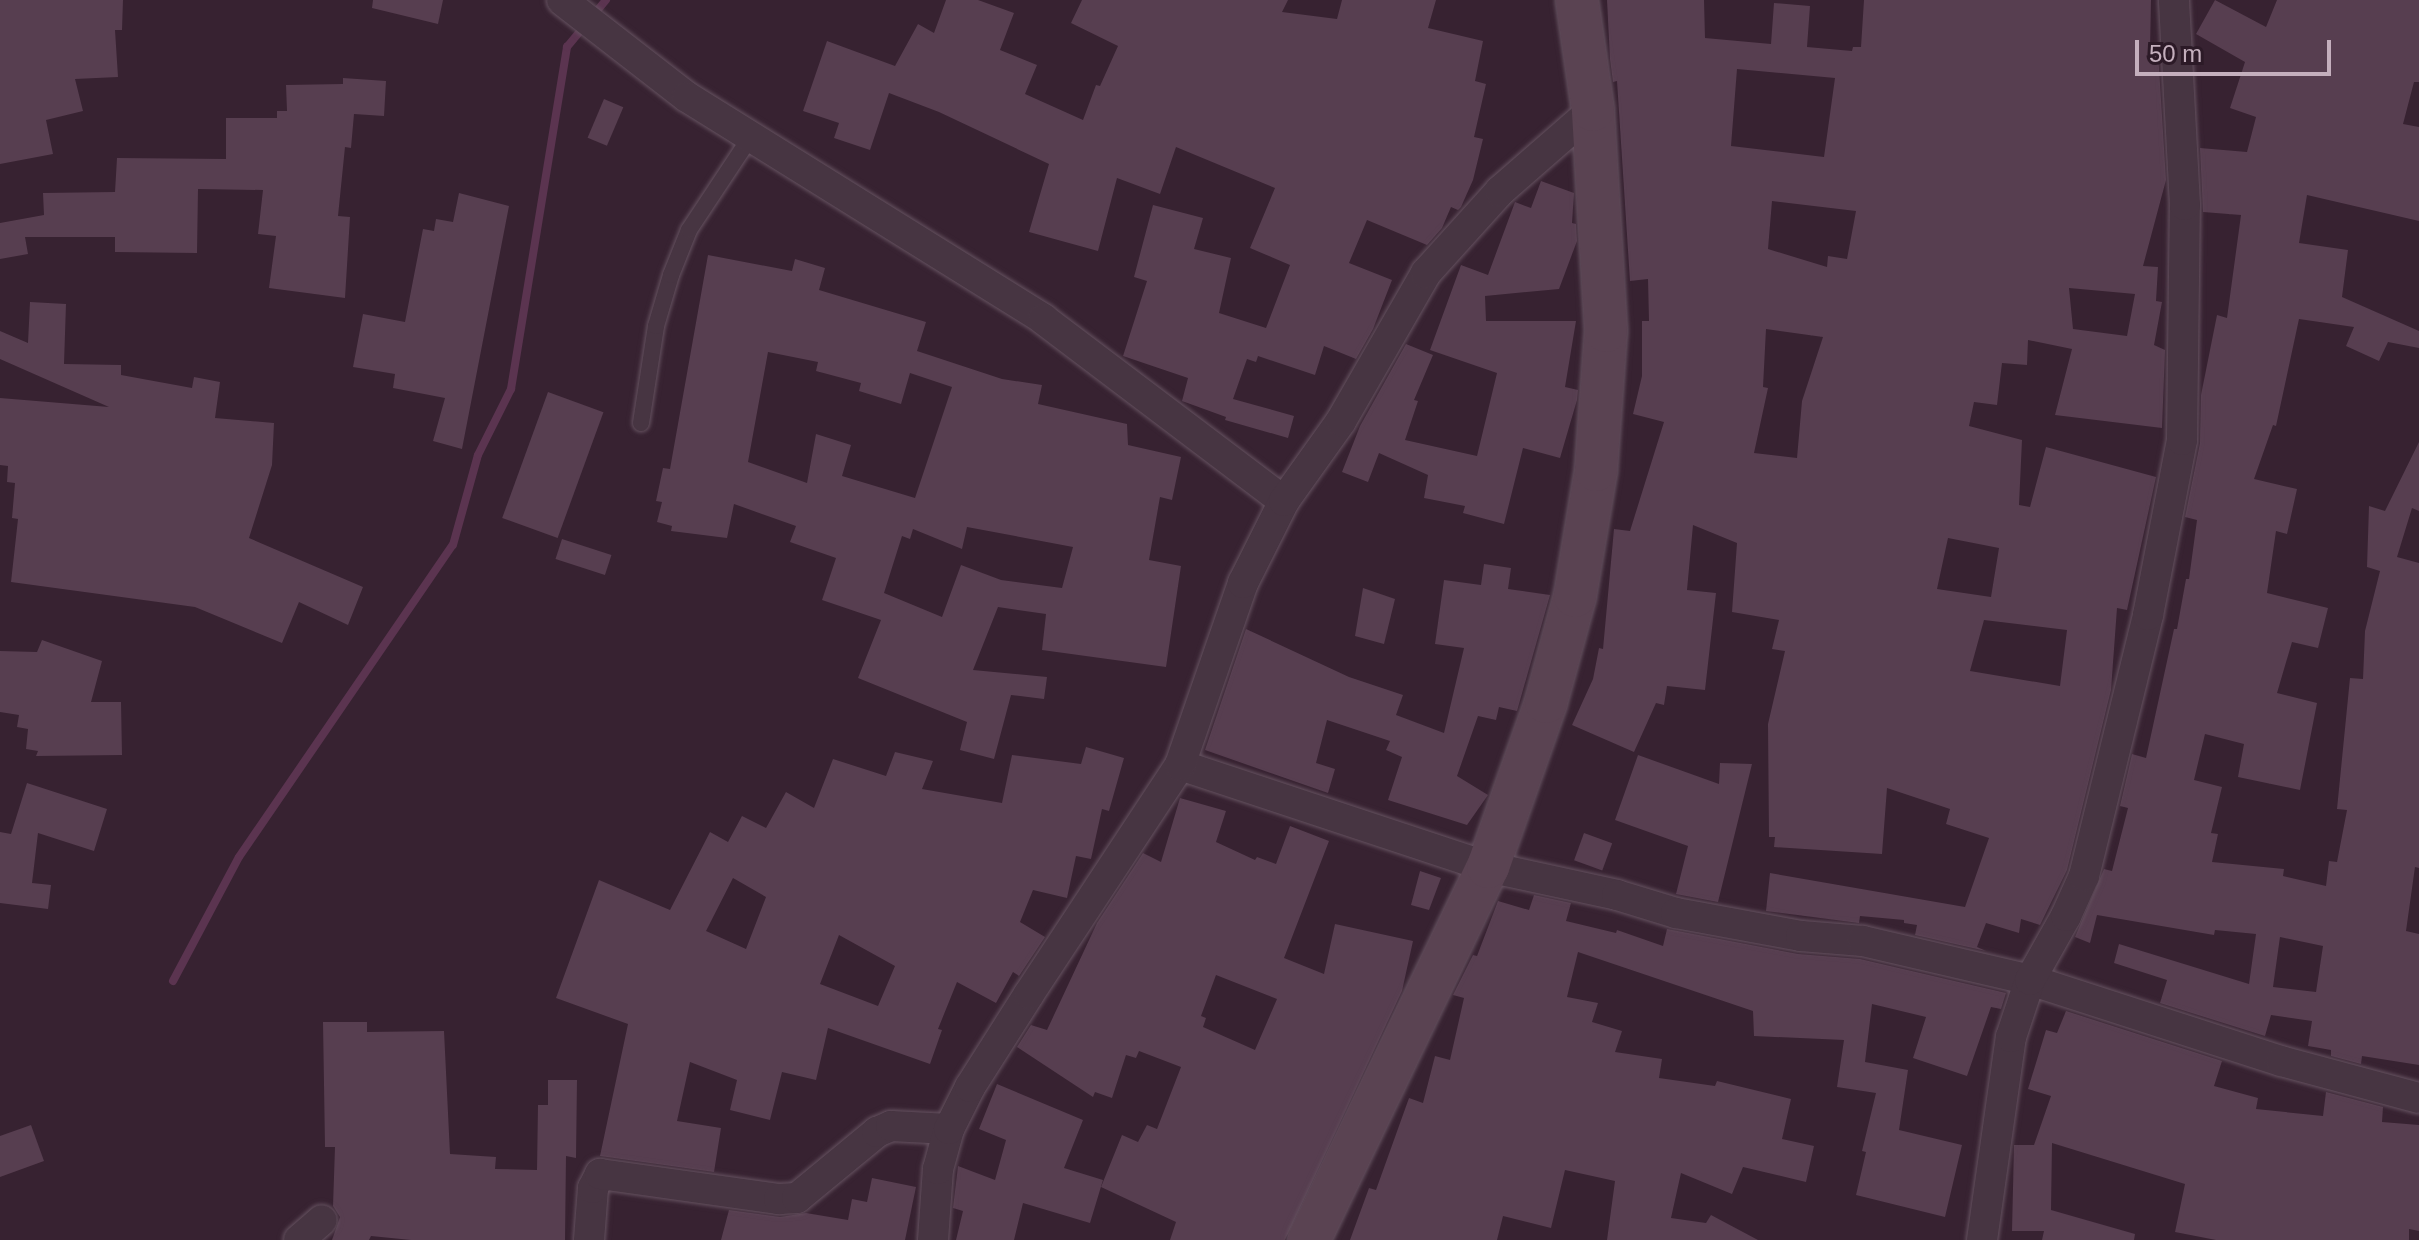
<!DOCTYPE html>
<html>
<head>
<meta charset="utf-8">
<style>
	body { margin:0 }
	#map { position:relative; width:2419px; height:1240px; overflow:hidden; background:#372231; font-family:Helvetica,sans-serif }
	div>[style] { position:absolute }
	.stream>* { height:8px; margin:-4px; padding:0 4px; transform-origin:4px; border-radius:4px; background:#5b3450 }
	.building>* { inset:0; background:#573e50; transform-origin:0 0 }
	.roads { filter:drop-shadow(0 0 2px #655260) drop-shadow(0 0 2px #655260) }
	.lane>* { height:16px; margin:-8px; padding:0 8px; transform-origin:8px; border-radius:8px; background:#473542 }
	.street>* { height:30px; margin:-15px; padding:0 15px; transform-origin:15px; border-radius:15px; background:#473542 }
	.secondary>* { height:42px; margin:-21px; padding:0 21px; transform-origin:21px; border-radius:21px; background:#5a4352 }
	span { translate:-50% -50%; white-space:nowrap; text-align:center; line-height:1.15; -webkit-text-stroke:6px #2c1a27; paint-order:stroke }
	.scale { position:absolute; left:2135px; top:40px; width:196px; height:36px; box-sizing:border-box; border:4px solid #c4afbd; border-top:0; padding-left:10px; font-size:24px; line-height:28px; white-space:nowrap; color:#c4afbd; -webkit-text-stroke:6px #2c1a27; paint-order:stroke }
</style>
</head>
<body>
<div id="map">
	<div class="stream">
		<div style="left:173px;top:981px;width:140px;rotate:-62deg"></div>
		<div style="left:239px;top:857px;width:378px;rotate:-55.6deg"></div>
		<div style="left:453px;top:545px;width:93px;rotate:-74.5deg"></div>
		<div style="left:478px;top:455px;width:74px;rotate:-63.4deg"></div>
		<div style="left:511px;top:389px;width:347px;rotate:-80.7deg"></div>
		<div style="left:567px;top:47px;width:61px;rotate:-50.3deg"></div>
	</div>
	<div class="building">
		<div style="clip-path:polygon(0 0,123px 0,122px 30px,115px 30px,118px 77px,75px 79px,83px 111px,46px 120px,53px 154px,0 164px)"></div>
		<div style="clip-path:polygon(373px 0,443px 0,438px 24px,372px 8px)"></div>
		<div style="clip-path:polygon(946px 0,978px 0,1014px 13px,1000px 50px,1037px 65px,1025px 94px,1083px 120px,1096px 85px,1100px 86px,1118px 46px,1071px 23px,1082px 0,1288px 0,1282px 12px,1337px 19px,1342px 0,1436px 0,1428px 28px,1483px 41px,1475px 81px,1486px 84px,1474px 137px,1483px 139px,1473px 180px,1461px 207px,1458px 210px,1451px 207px,1442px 228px,1427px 245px,1367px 220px,1349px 263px,1392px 280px,1373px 329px,1356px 359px,1324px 346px,1315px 375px,1258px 356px,1256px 362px,1247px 359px,1233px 399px,1294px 416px,1288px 438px,1225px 420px,1226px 417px,1182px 401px,1188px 378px,1123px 356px,1147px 281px,1134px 277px,1153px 205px,1203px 218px,1194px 249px,1231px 258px,1219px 313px,1266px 328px,1290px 265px,1250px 248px,1275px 188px,1176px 147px,1160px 194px,1117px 178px,1098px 251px,1029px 232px,1049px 164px,939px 112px,889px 93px,870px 150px,834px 138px,839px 123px,803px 111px,827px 41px,895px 66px,918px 24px,934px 33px)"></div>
		<div style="clip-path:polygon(evenodd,1607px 0,1704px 0,1705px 38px,1771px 44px,1774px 3px,1810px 6px,1807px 47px,1852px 51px,1853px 47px,1861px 47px,1864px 0,2151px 0,2150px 50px,2158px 52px,2166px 180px,2143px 266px,2158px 267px,2156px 301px,2162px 302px,2154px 345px,2165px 350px,2162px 428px,2055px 415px,2072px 349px,2028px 340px,2027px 365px,2002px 363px,1997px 405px,1974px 402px,1969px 426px,2022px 440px,2019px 505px,2030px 507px,2046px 447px,2156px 477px,2127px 610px,2117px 608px,2111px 690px,2067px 870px,2040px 925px,2021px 919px,2019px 933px,1986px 923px,1977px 947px,1986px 951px,1915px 935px,1917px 925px,1904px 923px,1904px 920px,1860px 916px,1859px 923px,1766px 911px,1770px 873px,1965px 907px,1989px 838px,1946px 824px,1950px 809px,1887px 788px,1882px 854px,1774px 847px,1775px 837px,1769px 837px,1768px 724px,1785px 651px,1772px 649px,1779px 620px,1732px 612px,1737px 543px,1693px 525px,1687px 590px,1716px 593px,1705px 690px,1667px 686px,1664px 705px,1656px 703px,1634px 752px,1572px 725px,1593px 679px,1599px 648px,1603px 649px,1614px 529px,1630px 531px,1664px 422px,1633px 414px,1642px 376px,1642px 321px,1649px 321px,1648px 279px,1630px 281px,1617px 81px,1613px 82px,1610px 59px,1607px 0,1737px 69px,1835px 78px,1824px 157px,1731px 146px,1737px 69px,1607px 0,1772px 201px,1856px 211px,1847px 259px,1828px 256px,1827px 267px,1768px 249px,1772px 201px,1607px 0,2069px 288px,2135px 294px,2127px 336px,2073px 329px,2069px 288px,1607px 0,1766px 329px,1823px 337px,1802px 401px,1797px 458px,1754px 453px,1768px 388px,1763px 387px,1766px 329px,1607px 0,1948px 538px,1999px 548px,1991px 597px,1937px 589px,1948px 538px,1607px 0,1984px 620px,2067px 630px,2060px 686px,1970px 671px,1984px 620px)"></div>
		<div style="clip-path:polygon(evenodd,2215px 0,2266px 27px,2277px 0,2419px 0,2419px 82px,2414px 82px,2403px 124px,2419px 127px,2419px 221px,2307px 195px,2299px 243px,2348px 250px,2342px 297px,2419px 331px,2419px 348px,2388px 342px,2379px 361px,2346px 346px,2354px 327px,2299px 319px,2276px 426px,2273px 425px,2254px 479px,2297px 489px,2287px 534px,2276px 531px,2267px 593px,2328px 608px,2318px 648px,2292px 642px,2277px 693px,2317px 703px,2300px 790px,2238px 777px,2244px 744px,2205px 734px,2194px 780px,2222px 787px,2211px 833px,2218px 834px,2212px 862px,2284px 869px,2283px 876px,2326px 886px,2329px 861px,2337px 862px,2347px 810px,2337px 809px,2350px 678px,2363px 679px,2365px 631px,2380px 571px,2367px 567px,2369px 506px,2385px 511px,2419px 442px,2419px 511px,2412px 508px,2397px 557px,2419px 563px,2419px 868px,2415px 867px,2406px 931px,2419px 934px,2419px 1065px,2362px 1056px,2361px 1064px,2331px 1056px,2331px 1050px,2308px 1046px,2312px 1021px,2271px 1015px,2265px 1036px,2160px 1003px,2167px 980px,2114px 963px,2119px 944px,2249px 984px,2256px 934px,2215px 930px,2214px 935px,2097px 915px,2090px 943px,2075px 937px,2104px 869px,2112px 871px,2128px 808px,2120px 806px,2132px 754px,2146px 758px,2174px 629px,2177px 629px,2186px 579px,2189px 579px,2197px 520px,2185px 517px,2200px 443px,2201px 395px,2217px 315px,2227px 318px,2241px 215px,2203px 212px,2200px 148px,2247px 152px,2256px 117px,2230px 108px,2245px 62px,2196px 34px,2215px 0,2280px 937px,2323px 946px,2316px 992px,2273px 987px,2280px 937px)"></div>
		<div style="clip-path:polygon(343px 78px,386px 81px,384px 116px,354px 114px,351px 148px,345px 147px,338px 216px,350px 217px,345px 298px,269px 288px,276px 236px,258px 234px,263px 190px,198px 189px,197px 253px,115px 252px,115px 237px,25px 237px,28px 254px,0 259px,0 223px,44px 215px,43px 193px,115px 192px,117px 158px,226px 159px,226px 118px,277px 118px,277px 111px,287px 111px,286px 85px,343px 84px)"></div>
		<div style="left:604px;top:99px;width:21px;height:42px;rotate:23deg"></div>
		<div style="clip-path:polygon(1541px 181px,1574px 193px,1572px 223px,1576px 224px,1577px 241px,1559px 289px,1485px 296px,1486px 321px,1576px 321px,1565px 387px,1578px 390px,1577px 400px,1560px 458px,1523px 448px,1504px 524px,1463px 513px,1465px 506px,1424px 498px,1428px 475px,1379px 453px,1368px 482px,1342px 472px,1360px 426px,1406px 344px,1433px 355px,1414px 400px,1418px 401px,1405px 440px,1477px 456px,1497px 373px,1430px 350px,1461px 265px,1488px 275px,1515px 202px,1531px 208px)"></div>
		<div style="clip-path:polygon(459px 193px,509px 206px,462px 449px,433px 441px,445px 398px,393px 388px,395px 374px,353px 367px,363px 314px,405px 322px,423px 229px,434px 231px,436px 219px,453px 222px)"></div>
		<div style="clip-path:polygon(evenodd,708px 255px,792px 271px,795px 259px,825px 268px,819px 290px,926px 322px,917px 351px,1002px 379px,1042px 385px,1038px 404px,1127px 424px,1128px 445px,1181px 457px,1172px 500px,1160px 497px,1149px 560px,1181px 566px,1166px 667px,1042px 650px,1046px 614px,998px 607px,973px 670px,1047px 677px,1044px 699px,1011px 695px,994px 759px,960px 750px,967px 722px,858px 678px,881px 620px,822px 600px,836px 558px,790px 542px,796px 526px,734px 504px,727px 538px,671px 531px,672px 526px,657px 522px,662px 502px,656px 501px,663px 468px,670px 469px,708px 255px,768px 352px,818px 362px,816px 371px,861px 383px,859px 391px,901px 404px,910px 373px,952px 387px,915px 498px,842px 476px,851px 445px,816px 434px,807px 483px,748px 462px,768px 352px,708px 255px,967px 527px,1073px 547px,1062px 588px,1001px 580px,961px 565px,942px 617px,884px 593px,902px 536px,910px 539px,913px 529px,962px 549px,967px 527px)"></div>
		<div style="clip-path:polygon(30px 302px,66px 304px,64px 364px,121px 365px,121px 375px,192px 388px,194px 377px,220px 382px,215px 418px,274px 423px,272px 465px,249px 538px,363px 587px,348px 625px,299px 602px,282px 643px,195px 607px,11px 582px,18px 519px,12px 518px,15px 483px,7px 482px,8px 466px,0 465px,0 398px,109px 407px,0 359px,0 331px,28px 343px)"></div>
		<div style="left:548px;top:392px;width:59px;height:134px;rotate:20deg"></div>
		<div style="left:562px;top:539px;width:52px;height:21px;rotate:18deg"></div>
		<div style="clip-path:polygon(1484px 564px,1511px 568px,1508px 589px,1550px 595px,1517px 711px,1499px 707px,1496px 720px,1478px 716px,1457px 776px,1488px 795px,1467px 825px,1388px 800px,1402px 757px,1386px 750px,1390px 741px,1327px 720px,1316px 763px,1335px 769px,1328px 793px,1205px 750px,1246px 629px,1349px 677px,1403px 695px,1396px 715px,1444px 733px,1464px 648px,1435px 644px,1444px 580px,1481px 585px)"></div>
		<div style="clip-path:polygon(1363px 588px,1395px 599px,1384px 644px,1355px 636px)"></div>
		<div style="clip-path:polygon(42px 640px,102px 661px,91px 702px,121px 702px,122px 755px,36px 756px,38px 751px,26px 749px,28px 729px,17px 727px,19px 715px,0 712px,0 651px,37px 652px)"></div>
		<div style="clip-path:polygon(evenodd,1086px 747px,1124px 758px,1109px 811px,1102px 809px,1091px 859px,1076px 856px,1067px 898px,1033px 890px,1020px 922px,1045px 937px,1019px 976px,1013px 972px,996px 1003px,957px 982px,938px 1029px,942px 1030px,930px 1064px,828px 1028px,816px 1080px,782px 1072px,770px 1120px,730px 1110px,737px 1080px,690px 1062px,677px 1121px,721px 1128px,714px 1172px,600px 1156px,628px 1024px,556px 998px,599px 880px,670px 910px,710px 832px,728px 842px,742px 816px,766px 828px,786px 792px,814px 808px,833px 759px,886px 776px,895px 752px,933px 761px,922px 789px,1002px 803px,1012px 755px,1081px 764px,1086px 747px,733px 878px,766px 897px,746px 949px,706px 931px,733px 878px,1086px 747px,839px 935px,895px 966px,878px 1006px,820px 984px,839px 935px)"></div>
		<div style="clip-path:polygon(1638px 755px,1719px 784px,1720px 763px,1752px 764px,1718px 902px,1676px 894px,1688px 846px,1615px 820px)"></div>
		<div style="clip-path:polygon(27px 783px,107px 809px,94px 851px,38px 833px,32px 883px,51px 885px,48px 909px,0 903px,0 832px,11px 834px)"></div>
		<div style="clip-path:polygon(evenodd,1180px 798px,1226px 811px,1216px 842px,1255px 860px,1257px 857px,1276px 864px,1290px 826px,1329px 841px,1284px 958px,1324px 974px,1335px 924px,1413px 941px,1402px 991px,1285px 1240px,1170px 1240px,1176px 1222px,1101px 1187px,1122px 1135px,1138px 1142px,1147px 1125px,1157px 1129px,1181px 1067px,1139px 1051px,1136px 1058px,1126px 1055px,1112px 1098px,1095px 1092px,1093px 1097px,1017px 1047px,1031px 1025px,1047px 1030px,1097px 923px,1143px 853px,1161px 862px,1180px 798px,1216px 975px,1277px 999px,1255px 1050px,1203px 1027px,1206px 1018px,1201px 1016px,1216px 975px)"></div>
		<div style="left:1584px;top:833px;width:30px;height:29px;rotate:20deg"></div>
		<div style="clip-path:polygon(1420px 871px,1441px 878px,1429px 910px,1411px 905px)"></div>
		<div style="clip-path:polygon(1534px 895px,1571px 903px,1566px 921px,1616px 933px,1617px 930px,1663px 946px,1667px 929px,1798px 954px,1860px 959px,2006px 993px,2001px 1009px,1991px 1007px,1967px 1076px,1913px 1058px,1926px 1017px,1872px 1004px,1865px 1062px,1908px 1070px,1899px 1130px,1962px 1145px,1945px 1217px,1856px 1195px,1866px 1152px,1862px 1151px,1876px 1093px,1837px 1087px,1844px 1040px,1754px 1036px,1753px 1011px,1578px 952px,1567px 997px,1598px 1003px,1592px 1022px,1622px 1031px,1615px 1052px,1662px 1059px,1659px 1078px,1715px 1086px,1717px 1081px,1791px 1099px,1782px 1139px,1814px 1146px,1806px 1182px,1743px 1167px,1732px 1194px,1681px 1173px,1671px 1218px,1706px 1223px,1711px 1215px,1758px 1240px,1607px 1240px,1615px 1181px,1565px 1170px,1551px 1228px,1503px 1216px,1497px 1240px,1350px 1240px,1369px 1188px,1376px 1190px,1409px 1098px,1423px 1103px,1435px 1056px,1450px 1060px,1464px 998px,1453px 995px,1473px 955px,1477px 956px,1498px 901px,1529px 910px)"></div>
		<div style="clip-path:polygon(2066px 1011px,2222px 1061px,2214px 1086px,2258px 1098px,2256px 1109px,2323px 1116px,2326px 1092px,2383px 1107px,2382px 1122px,2419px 1125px,2419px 1231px,2409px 1229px,2409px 1240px,2216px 1240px,2175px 1232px,2185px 1184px,2052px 1143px,2051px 1210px,2135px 1234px,2134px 1240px,2042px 1240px,2044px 1231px,2012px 1231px,2014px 1145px,2034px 1145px,2051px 1096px,2028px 1089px,2046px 1030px,2057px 1033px)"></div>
		<div style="clip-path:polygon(323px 1022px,367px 1022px,367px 1032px,444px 1031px,450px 1154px,496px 1157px,495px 1169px,537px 1170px,538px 1105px,548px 1105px,548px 1080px,577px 1080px,576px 1158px,566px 1156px,565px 1240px,411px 1240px,371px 1236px,369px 1240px,332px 1240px,340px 1217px,333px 1206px,335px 1147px,325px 1147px)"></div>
		<div style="clip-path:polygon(997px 1084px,1083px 1120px,1064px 1168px,1103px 1180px,1090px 1223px,1023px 1203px,1014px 1240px,956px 1240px,963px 1211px,953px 1208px,958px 1166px,995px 1180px,1006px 1140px,979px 1129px)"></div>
		<div style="clip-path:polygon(31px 1125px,44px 1161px,0 1177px,0 1136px)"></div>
		<div style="clip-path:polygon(872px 1178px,916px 1187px,905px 1240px,721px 1240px,729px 1210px,780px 1217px,806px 1213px,848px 1220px,852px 1199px,867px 1202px)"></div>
	</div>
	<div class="roads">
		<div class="lane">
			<div style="left:641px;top:423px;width:98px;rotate:-81.2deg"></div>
			<div style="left:656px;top:326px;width:53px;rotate:-73.6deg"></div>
			<div style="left:671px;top:275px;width:48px;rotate:-68.2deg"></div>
			<div style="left:689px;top:230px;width:110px;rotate:-56.5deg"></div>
		</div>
		<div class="street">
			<div style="left:562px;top:0;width:158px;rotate:37.8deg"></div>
			<div style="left:687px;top:97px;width:420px;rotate:31.9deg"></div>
			<div style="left:1043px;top:319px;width:302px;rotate:37.1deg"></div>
			<div style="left:1180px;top:765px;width:324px;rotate:18.3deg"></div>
			<div style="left:1488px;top:867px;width:132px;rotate:12.2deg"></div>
			<div style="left:1617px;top:895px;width:62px;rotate:17deg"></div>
			<div style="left:1676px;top:913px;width:127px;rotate:10.4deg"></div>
			<div style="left:1801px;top:936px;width:62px;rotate:4.6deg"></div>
			<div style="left:1863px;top:941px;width:171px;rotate:13.1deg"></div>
			<div style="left:2030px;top:980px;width:264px;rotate:17.9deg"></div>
			<div style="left:2281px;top:1061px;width:143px;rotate:15deg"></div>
			<div style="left:299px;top:1240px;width:30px;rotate:-41deg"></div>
			<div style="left:589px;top:1240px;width:52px;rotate:-85.6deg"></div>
			<div style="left:593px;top:1188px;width:16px;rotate:-63deg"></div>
			<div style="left:600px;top:1174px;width:181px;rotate:8deg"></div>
			<div style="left:779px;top:1199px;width:18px;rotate:-3deg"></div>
			<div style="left:797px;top:1198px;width:104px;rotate:-39.5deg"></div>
			<div style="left:877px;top:1132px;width:15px;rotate:-23deg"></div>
			<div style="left:891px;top:1126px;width:58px;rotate:3deg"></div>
			<div style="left:933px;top:1240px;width:71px;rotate:-86deg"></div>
			<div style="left:938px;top:1169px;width:41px;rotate:-74.6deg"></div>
			<div style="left:949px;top:1129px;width:47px;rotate:-63.4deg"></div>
			<div style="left:970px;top:1087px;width:110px;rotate:-57.6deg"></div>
			<div style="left:1029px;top:994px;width:274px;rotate:-56.6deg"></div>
			<div style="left:1180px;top:765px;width:193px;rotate:-70.9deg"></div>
			<div style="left:1243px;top:583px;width:92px;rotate:-63.4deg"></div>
			<div style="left:1284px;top:501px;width:98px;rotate:-54.5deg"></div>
			<div style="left:1341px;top:421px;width:171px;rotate:-60.1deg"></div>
			<div style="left:1426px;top:273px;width:110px;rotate:-47.9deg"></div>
			<div style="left:1500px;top:191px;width:123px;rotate:-41.1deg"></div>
			<div style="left:1982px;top:1240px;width:205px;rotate:-81.9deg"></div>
			<div style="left:2011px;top:1037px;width:60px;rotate:-71.6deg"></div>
			<div style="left:2030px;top:980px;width:73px;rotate:-60.6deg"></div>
			<div style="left:2066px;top:916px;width:44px;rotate:-65.8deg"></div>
			<div style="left:2084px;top:876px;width:269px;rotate:-76.2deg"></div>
			<div style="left:2148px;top:615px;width:178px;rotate:-79deg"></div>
			<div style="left:2182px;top:440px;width:235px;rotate:-89.3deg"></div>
			<div style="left:2185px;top:205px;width:205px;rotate:-93.1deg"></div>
		</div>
		<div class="secondary">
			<div style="left:1309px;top:1240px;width:414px;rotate:-64.4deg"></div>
			<div style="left:1488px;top:867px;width:175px;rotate:-70.6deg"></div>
			<div style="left:1546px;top:702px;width:110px;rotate:-74.7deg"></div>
			<div style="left:1575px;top:596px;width:128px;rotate:-80.5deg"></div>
			<div style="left:1596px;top:470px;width:139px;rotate:-85.9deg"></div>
			<div style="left:1606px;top:331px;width:221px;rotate:-93.4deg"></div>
			<div style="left:1593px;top:110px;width:111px;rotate:-98.3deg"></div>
		</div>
	</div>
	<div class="scale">50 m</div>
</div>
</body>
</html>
